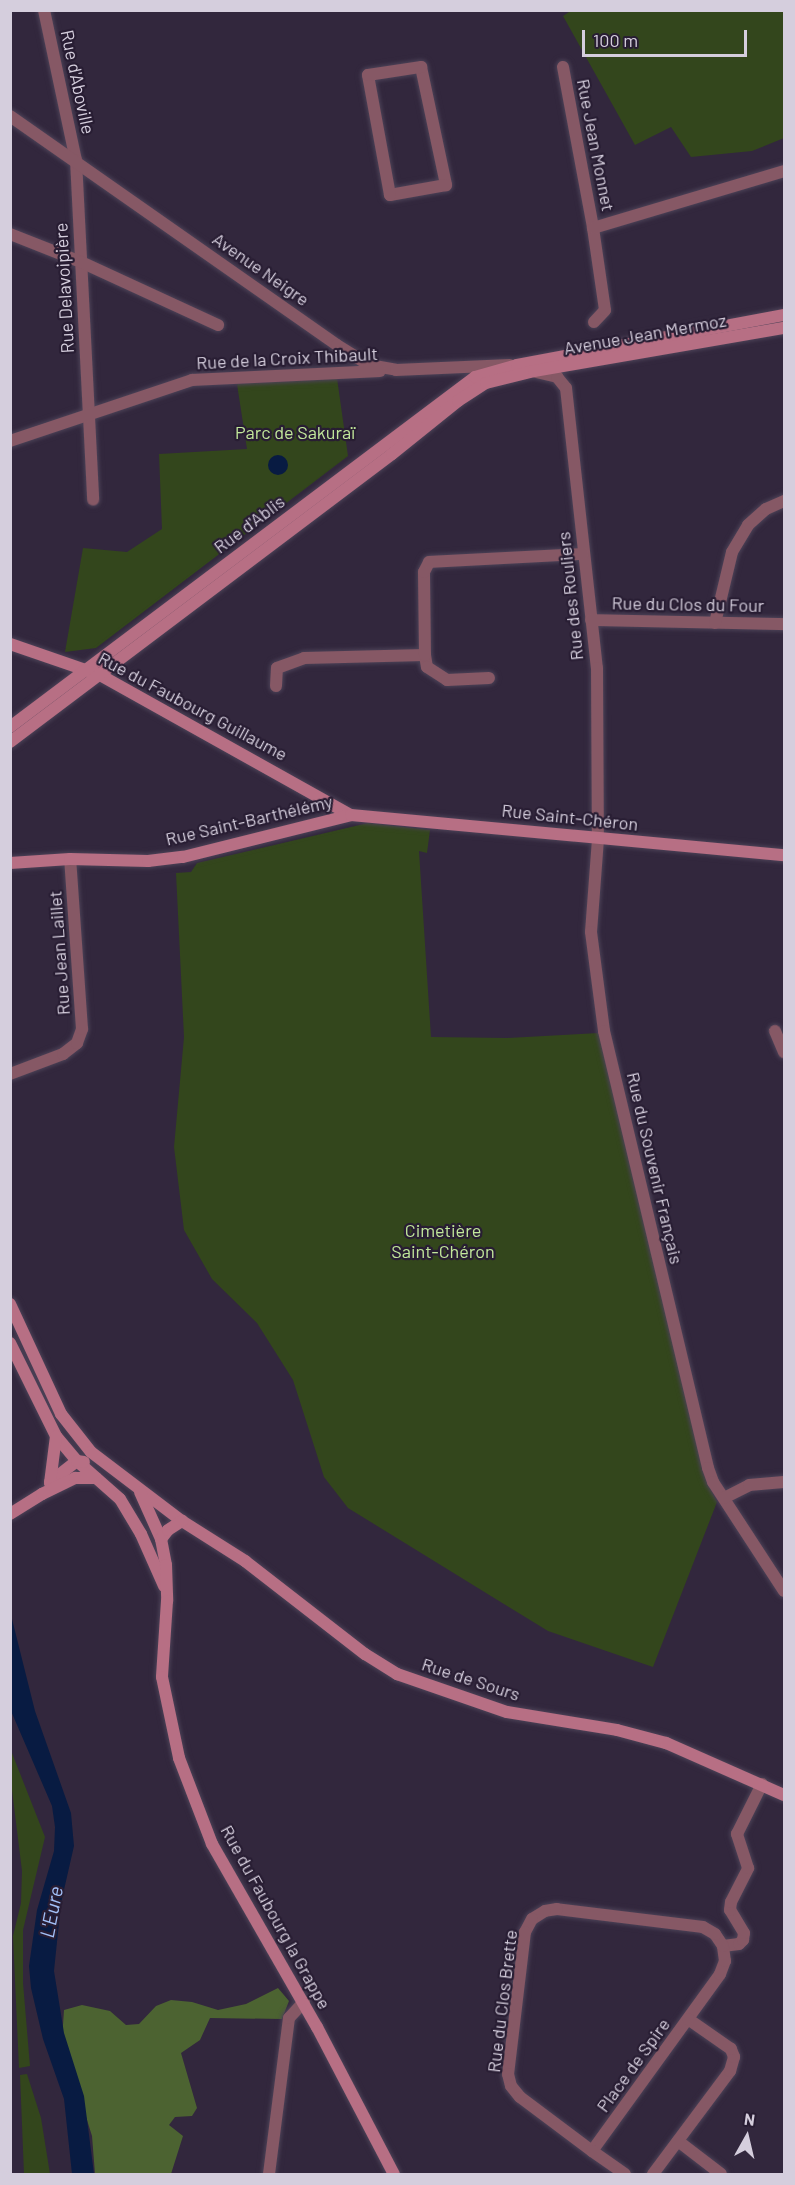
<!DOCTYPE html>
<html>
<head>
<meta charset="utf-8">
<style>
	body { margin:0 }
	#map { position:relative; width:795px; height:2185px; overflow:hidden; background:#32273d; font-family:Barlow,sans-serif }
	div>[style] { position:absolute }
	.green>* { inset:0; background:#33461c }
	.forest>* { inset:0; background:#4c6331 }
	.water>* { inset:0; background:#081b42 }
	.round { border-radius:50% }
	.roads { filter:drop-shadow(0 0 2px #4c4257) drop-shadow(0 0 2px #4c4257) }
	.street>* { height:12px; margin:-6px; padding:0 6px; transform-origin:6px; border-radius:6px; background:#865865 }
	.secondary>* { height:12px; margin:-6px; padding:0 6px; transform-origin:6px; border-radius:6px; background:#b76f84 }
	span { translate:-50% -50%; white-space:nowrap; text-align:center; line-height:1.15; -webkit-text-stroke:4.5px #281d33; paint-order:stroke }
	.street-label { font-size:18px; color:#d5cedd }
	.park-label { font-size:18px; color:#c2e89b }
	.water-label { font-size:20px; color:#a2c0f8; font-style:italic }
	.frame { position:absolute; inset:0; border:12px solid #d5cedd; pointer-events:none }
	.north { position:absolute; left:717px; top:2107px; width:60px; height:60px; -webkit-text-stroke:4px #281d33; paint-order:stroke; rotate:8deg; font-size:16px; font-weight:700; line-height:24px; text-align:center; color:#d5cedd }
	.north::after { content:''; display:block; margin:auto; width:21px; height:27px; background:#d5cedd; clip-path:polygon(50% 0,100% 100%,50% 72%,0 100%) }
	.scale { position:absolute; left:582px; top:30px; width:165px; height:27px; box-sizing:border-box; border:3px solid #d5cedd; border-top:0; padding-left:8px; font-size:18px; line-height:21px; white-space:nowrap; color:#d5cedd; -webkit-text-stroke:4px #281d33; paint-order:stroke }
</style>
</head>
<body>
<div id="map">
	<div class="green">
		<div style="clip-path:polygon(572px 10px,784px 11px,784px 138px,752px 151px,691px 157px,671px 127px,635px 145px,563px 16px)"></div>
		<div style="clip-path:polygon(337px 378px,348px 456px,96px 648px,65px 652px,83px 548px,127px 552px,162px 529px,159px 454px,247px 449px,237px 384px)"></div>
		<div style="clip-path:polygon(368px 823px,430px 830px,427px 853px,419px 851px,431px 1037px,507px 1038px,599px 1033px,706px 1480px,717px 1502px,653px 1667px,548px 1631px,348px 1508px,324px 1477px,293px 1380px,257px 1323px,212px 1279px,184px 1230px,174px 1147px,184px 1037px,176px 873px,191px 872px,197px 863px)"></div>
		<div style="clip-path:polygon(10px 1748px,45px 1837px,23px 1930px,23px 1983px,30px 2066px,19px 2068px,13px 1936px,21px 1903px,22px 1871px,11px 1782px)"></div>
		<div style="clip-path:polygon(27px 2074px,41px 2118px,50px 2174px,24px 2174px,20px 2075px)"></div>
	</div>
	<div class="forest">
		<div style="clip-path:polygon(278px 1988px,289px 2001px,282px 2019px,210px 2018px,200px 2040px,181px 2053px,197px 2108px,192px 2116px,175px 2117px,169px 2125px,183px 2136px,171px 2174px,95px 2174px,92px 2136px,62px 2040px,64px 2010px,82px 2005px,110px 2011px,126px 2025px,139px 2024px,156px 2006px,171px 2000px,192px 2002px,218px 2010px,246px 2004px)"></div>
	</div>
	<div class="water">
		<div class="round" style="left:268px;top:455px;width:20px;height:20px"></div>
		<div style="clip-path:polygon(10px 1611px,35px 1711px,71px 1813px,74px 1846px,61px 1903px,54px 1971px,64px 2033px,84px 2096px,94px 2174px,72px 2174px,64px 2099px,43px 2039px,31px 1988px,29px 1966px,37px 1910px,54px 1851px,55px 1827px,52px 1806px,11px 1711px)"></div>
	</div>
	<div class="roads">
		<div class="street">
			<div style="left:44px;top:10px;width:153px;rotate:78deg"></div>
			<div style="left:76px;top:160px;width:340px;rotate:87.1deg"></div>
			<div style="left:421px;top:67px;width:121px;rotate:78deg"></div>
			<div style="left:446px;top:185px;width:57px;rotate:169.9deg"></div>
			<div style="left:390px;top:195px;width:122px;rotate:-100.4deg"></div>
			<div style="left:368px;top:75px;width:54px;rotate:-8.6deg"></div>
			<div style="left:563px;top:67px;width:164px;rotate:79.4deg"></div>
			<div style="left:10px;top:116px;width:399px;rotate:35deg"></div>
			<div style="left:337px;top:345px;width:38px;rotate:32deg"></div>
			<div style="left:369px;top:365px;width:27px;rotate:10deg"></div>
			<div style="left:396px;top:370px;width:114px;rotate:-2.5deg"></div>
			<div style="left:10px;top:234px;width:76px;rotate:21.5deg"></div>
			<div style="left:81px;top:262px;width:151px;rotate:24.7deg"></div>
			<div style="left:594px;top:322px;width:16px;rotate:-47deg"></div>
			<div style="left:605px;top:310px;width:83px;rotate:-98.3deg"></div>
			<div style="left:593px;top:228px;width:199px;rotate:-16.6deg"></div>
			<div style="left:536px;top:372px;width:22px;rotate:13deg"></div>
			<div style="left:557px;top:377px;width:14px;rotate:51deg"></div>
			<div style="left:566px;top:388px;width:282px;rotate:83.7deg"></div>
			<div style="left:597px;top:668px;width:171px;rotate:89.7deg"></div>
			<div style="left:598px;top:839px;width:93px;rotate:94.3deg"></div>
			<div style="left:591px;top:932px;width:100px;rotate:82.5deg"></div>
			<div style="left:604px;top:1031px;width:449px;rotate:76.6deg"></div>
			<div style="left:708px;top:1468px;width:15px;rotate:70deg"></div>
			<div style="left:713px;top:1482px;width:130px;rotate:56.9deg"></div>
			<div style="left:10px;top:441px;width:192px;rotate:-18.5deg"></div>
			<div style="left:192px;top:380px;width:188px;rotate:-2.7deg"></div>
			<div style="left:591px;top:620px;width:193px;rotate:1.2deg"></div>
			<div style="left:715px;top:623px;width:73px;rotate:-76.5deg"></div>
			<div style="left:732px;top:552px;width:31px;rotate:-59deg"></div>
			<div style="left:748px;top:525px;width:24px;rotate:-42deg"></div>
			<div style="left:766px;top:509px;width:20px;rotate:-24deg"></div>
			<div style="left:425px;top:655px;width:12px;rotate:81deg"></div>
			<div style="left:427px;top:667px;width:24px;rotate:33deg"></div>
			<div style="left:447px;top:680px;width:42px;rotate:-2.7deg"></div>
			<div style="left:276px;top:686px;width:18px;rotate:-87deg"></div>
			<div style="left:277px;top:668px;width:29px;rotate:-20deg"></div>
			<div style="left:304px;top:658px;width:121px;rotate:-1.4deg"></div>
			<div style="left:425px;top:655px;width:83px;rotate:-90.7deg"></div>
			<div style="left:424px;top:572px;width:11px;rotate:-63deg"></div>
			<div style="left:429px;top:562px;width:154px;rotate:-3deg"></div>
			<div style="left:775px;top:1031px;width:23px;rotate:67deg"></div>
			<div style="left:10px;top:1074px;width:57px;rotate:-20.7deg"></div>
			<div style="left:63px;top:1054px;width:18px;rotate:-38deg"></div>
			<div style="left:77px;top:1043px;width:15px;rotate:-70deg"></div>
			<div style="left:82px;top:1029px;width:170px;rotate:-94deg"></div>
			<div style="left:724px;top:1498px;width:28px;rotate:-27deg"></div>
			<div style="left:749px;top:1485px;width:35px;rotate:-5deg"></div>
			<div style="left:723px;top:1946px;width:16px;rotate:-7deg"></div>
			<div style="left:739px;top:1944px;width:6px;rotate:-45deg"></div>
			<div style="left:743px;top:1940px;width:7px;rotate:-82deg"></div>
			<div style="left:744px;top:1933px;width:27px;rotate:-121deg"></div>
			<div style="left:730px;top:1910px;width:8px;rotate:-83deg"></div>
			<div style="left:731px;top:1902px;width:38px;rotate:-63deg"></div>
			<div style="left:748px;top:1868px;width:36px;rotate:-108deg"></div>
			<div style="left:737px;top:1834px;width:56px;rotate:-63.4deg"></div>
			<div style="left:678px;top:2141px;width:54px;rotate:37.5deg"></div>
			<div style="left:592px;top:2151px;width:218px;rotate:-54.1deg"></div>
			<div style="left:720px;top:1974px;width:14px;rotate:-69deg"></div>
			<div style="left:725px;top:1961px;width:15px;rotate:-98deg"></div>
			<div style="left:723px;top:1946px;width:14px;rotate:-124deg"></div>
			<div style="left:715px;top:1934px;width:14px;rotate:-150deg"></div>
			<div style="left:703px;top:1927px;width:147px;rotate:-173deg"></div>
			<div style="left:557px;top:1909px;width:12px;rotate:171deg"></div>
			<div style="left:545px;top:1911px;width:15px;rotate:148deg"></div>
			<div style="left:532px;top:1919px;width:15px;rotate:118deg"></div>
			<div style="left:525px;top:1932px;width:143px;rotate:96.8deg"></div>
			<div style="left:508px;top:2074px;width:12px;rotate:76deg"></div>
			<div style="left:511px;top:2086px;width:14px;rotate:51deg"></div>
			<div style="left:520px;top:2097px;width:90px;rotate:36.9deg"></div>
			<div style="left:592px;top:2151px;width:40px;rotate:34.9deg"></div>
			<div style="left:269px;top:2174px;width:157px;rotate:-82.7deg"></div>
			<div style="left:289px;top:2018px;width:22px;rotate:-47deg"></div>
			<div style="left:653px;top:2174px;width:129px;rotate:-53.2deg"></div>
			<div style="left:730px;top:2071px;width:15px;rotate:-74deg"></div>
			<div style="left:734px;top:2057px;width:9px;rotate:-111deg"></div>
			<div style="left:731px;top:2049px;width:52px;rotate:-145.1deg"></div>
		</div>
		<div class="secondary">
			<div style="left:10px;top:644px;width:95px;rotate:19deg"></div>
			<div style="left:100px;top:675px;width:287px;rotate:29.2deg"></div>
			<div style="left:10px;top:727px;width:582px;rotate:-36.97deg"></div>
			<div style="left:475px;top:377px;width:44px;rotate:-15.9deg"></div>
			<div style="left:517px;top:365px;width:272px;rotate:-10.6deg"></div>
			<div style="left:10px;top:742px;width:478px;rotate:-37deg"></div>
			<div style="left:392px;top:454px;width:85px;rotate:-38.8deg"></div>
			<div style="left:458px;top:401px;width:33px;rotate:-33deg"></div>
			<div style="left:486px;top:383px;width:49px;rotate:-14deg"></div>
			<div style="left:534px;top:371px;width:254px;rotate:-9.8deg"></div>
			<div style="left:10px;top:863px;width:60px;rotate:-3.8deg"></div>
			<div style="left:70px;top:859px;width:78px;rotate:1.5deg"></div>
			<div style="left:148px;top:861px;width:35px;rotate:-7deg"></div>
			<div style="left:183px;top:857px;width:173px;rotate:-14deg"></div>
			<div style="left:351px;top:815px;width:435px;rotate:5.3deg"></div>
			<div style="left:10px;top:1304px;width:121px;rotate:65.1deg"></div>
			<div style="left:61px;top:1414px;width:48px;rotate:51.7deg"></div>
			<div style="left:91px;top:1452px;width:114px;rotate:37.2deg"></div>
			<div style="left:182px;top:1521px;width:75px;rotate:32.4deg"></div>
			<div style="left:245px;top:1561px;width:152px;rotate:37.8deg"></div>
			<div style="left:365px;top:1654px;width:38px;rotate:32deg"></div>
			<div style="left:397px;top:1674px;width:116px;rotate:19.1deg"></div>
			<div style="left:507px;top:1712px;width:111px;rotate:9.3deg"></div>
			<div style="left:617px;top:1730px;width:51px;rotate:14.9deg"></div>
			<div style="left:666px;top:1743px;width:129px;rotate:23.8deg"></div>
			<div style="left:10px;top:1343px;width:104px;rotate:63.7deg"></div>
			<div style="left:56px;top:1436px;width:33px;rotate:50deg"></div>
			<div style="left:77px;top:1461px;width:57px;rotate:41.5deg"></div>
			<div style="left:120px;top:1499px;width:41px;rotate:59deg"></div>
			<div style="left:141px;top:1534px;width:57px;rotate:66.1deg"></div>
			<div style="left:50px;top:1482px;width:34px;rotate:-38deg"></div>
			<div style="left:77px;top:1461px;width:7px;rotate:8deg"></div>
			<div style="left:50px;top:1483px;width:47px;rotate:-82.7deg"></div>
			<div style="left:140px;top:1492px;width:51px;rotate:65.9deg"></div>
			<div style="left:161px;top:1539px;width:26px;rotate:79deg"></div>
			<div style="left:166px;top:1565px;width:36px;rotate:88deg"></div>
			<div style="left:167px;top:1601px;width:76px;rotate:93.8deg"></div>
			<div style="left:162px;top:1677px;width:83px;rotate:78.1deg"></div>
			<div style="left:179px;top:1758px;width:92px;rotate:69deg"></div>
			<div style="left:212px;top:1844px;width:211px;rotate:60.2deg"></div>
			<div style="left:317px;top:2027px;width:166px;rotate:62.4deg"></div>
			<div style="left:10px;top:1514px;width:38px;rotate:-32deg"></div>
			<div style="left:42px;top:1494px;width:37px;rotate:-26deg"></div>
			<div style="left:75px;top:1478px;width:21px"></div>
			<div style="left:161px;top:1539px;width:11px;rotate:-52deg"></div>
			<div style="left:168px;top:1530px;width:17px;rotate:-33deg"></div>
		</div>
	</div>
	<div class="street-label">
		<span style="left:78px;top:82px;rotate:78deg">Rue d'Aboville</span>
		<span style="left:596px;top:145px;rotate:79deg">Rue Jean Monnet</span>
		<span style="left:261px;top:269px;rotate:35deg">Avenue Neigre</span>
		<span style="left:64px;top:288px;rotate:-93deg">Rue Delavoipière</span>
		<span style="left:645px;top:334px;rotate:-10deg">Avenue Jean Mermoz</span>
		<span style="left:287px;top:358px;rotate:-3deg">Rue de la Croix Thibault</span>
		<span style="left:249px;top:524px;rotate:-37deg">Rue d'Ablis</span>
		<span style="left:570px;top:596px;rotate:-96deg">Rue des Rouliers</span>
		<span style="left:688px;top:604px;rotate:1deg">Rue du Clos du Four</span>
		<span style="left:193px;top:706px;rotate:28deg">Rue du Faubourg Guillaume</span>
		<span style="left:570px;top:817px;rotate:6deg">Rue Saint-Chéron</span>
		<span style="left:249px;top:820px;rotate:-13deg">Rue Saint-Barthélémy</span>
		<span style="left:59px;top:953px;rotate:-94deg">Rue Jean Laillet</span>
		<span style="left:655px;top:1168px;rotate:77deg">Rue du Souvenir Français</span>
		<span style="left:471px;top:1679px;rotate:18deg">Rue de Sours</span>
		<span style="left:276px;top:1917px;rotate:61deg">Rue du Faubourg la Grappe</span>
		<span style="left:502px;top:2001px;rotate:-83deg">Rue du Clos Brette</span>
		<span style="left:633px;top:2065px;rotate:-54deg">Place de Spire</span>
	</div>
	<div class="park-label">
		<span style="left:295px;top:432px">Parc de Sakuraï</span>
		<span style="left:443px;top:1241px">Cimetière<br>Saint-Chéron</span>
	</div>
	<div class="water-label">
		<span style="left:51px;top:1912px;rotate:-79deg">L'Eure</span>
	</div>
	<div class="frame"></div>
	<div class="north">N</div>
	<div class="scale">100 m</div>
</div>
</body>
</html>
